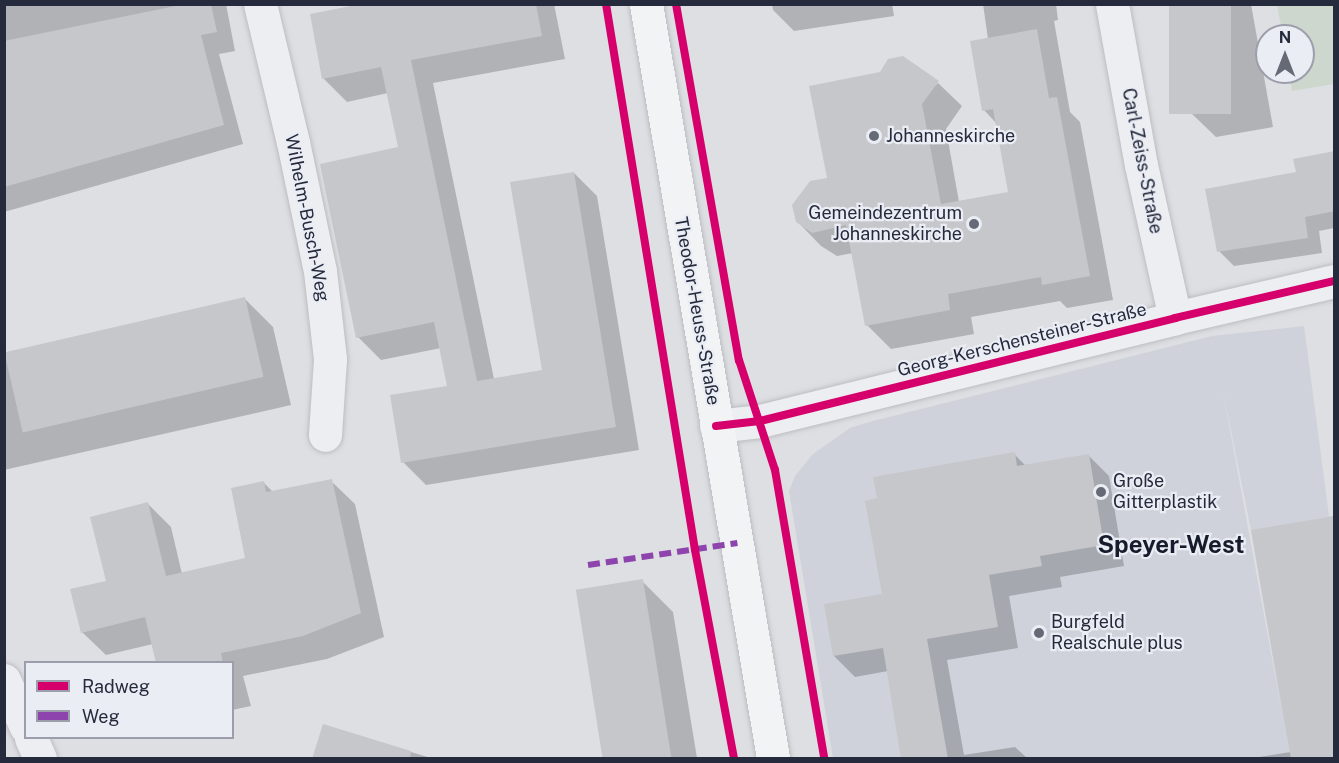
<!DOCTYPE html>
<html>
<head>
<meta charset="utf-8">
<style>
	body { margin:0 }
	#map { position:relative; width:1339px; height:763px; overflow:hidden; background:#dedfe3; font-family:"Public Sans",sans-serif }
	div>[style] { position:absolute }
	.built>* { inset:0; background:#cfd2da }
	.green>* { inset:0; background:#cdd7ce }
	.shadow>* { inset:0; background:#0003 }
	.building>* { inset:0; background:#c6c7cb; transform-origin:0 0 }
	.roads { filter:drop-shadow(0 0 2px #bcbdc1) drop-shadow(0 0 2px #bcbdc1) }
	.minor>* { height:33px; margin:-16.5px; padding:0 16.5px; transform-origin:16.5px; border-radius:16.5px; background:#edeef1 }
	.secondary>* { height:33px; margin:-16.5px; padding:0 16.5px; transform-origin:16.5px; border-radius:16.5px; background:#f2f3f5 }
	.quiet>* { height:6px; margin-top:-3px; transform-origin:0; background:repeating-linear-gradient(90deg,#8e44ad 0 12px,transparent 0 18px) }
	.cycleway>* { height:8px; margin:-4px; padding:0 4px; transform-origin:4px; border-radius:4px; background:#d6006c }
	.dots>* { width:16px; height:16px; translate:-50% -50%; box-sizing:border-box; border:3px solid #ebedf4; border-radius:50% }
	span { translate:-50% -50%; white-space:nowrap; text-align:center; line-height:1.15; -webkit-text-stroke:4.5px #ebedf4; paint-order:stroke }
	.poi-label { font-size:18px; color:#252b3d }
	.left { translate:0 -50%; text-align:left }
	.right { translate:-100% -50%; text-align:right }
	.street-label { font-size:18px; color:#252b3d }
	.district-label { font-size:24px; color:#171c2d; font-weight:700 }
	.frame { position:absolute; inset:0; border:6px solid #252b3d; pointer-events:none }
	.legend { position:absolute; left:24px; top:661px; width:210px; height:78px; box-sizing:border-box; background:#ebedf4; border:2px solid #9c9fab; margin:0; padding:8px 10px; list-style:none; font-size:18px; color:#252b3d }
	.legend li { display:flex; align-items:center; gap:12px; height:30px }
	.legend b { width:30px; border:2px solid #9c9fab }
	.north { position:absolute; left:1255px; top:24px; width:60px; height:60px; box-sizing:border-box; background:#ebedf4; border:2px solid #9c9fab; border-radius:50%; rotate:0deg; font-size:16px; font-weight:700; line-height:24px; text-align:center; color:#252b3d }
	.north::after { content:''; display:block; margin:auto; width:21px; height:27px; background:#666a77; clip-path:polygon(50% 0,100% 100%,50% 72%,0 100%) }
</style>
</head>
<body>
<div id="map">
	<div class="built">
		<div style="clip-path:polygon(evenodd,1304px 326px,1329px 516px,1334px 516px,1334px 758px,833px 758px,789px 491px,795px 476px,813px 454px,850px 428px,873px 421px,1212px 336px,1304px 326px,1222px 386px,1251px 530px,1282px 713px,1222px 386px)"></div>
	</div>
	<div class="green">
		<div style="clip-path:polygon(1277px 5px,1334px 5px,1334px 84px,1292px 91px,1289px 72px,1303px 72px,1303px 36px,1283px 36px)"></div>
	</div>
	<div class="shadow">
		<div style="clip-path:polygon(4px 4px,226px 4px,235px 51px,219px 54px,243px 144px,4px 212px)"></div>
		<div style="clip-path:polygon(361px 4px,554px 4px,565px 59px,433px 83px,494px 379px,544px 371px,574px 173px,597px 196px,639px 450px,426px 485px,403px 462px,449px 387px,441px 348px,381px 360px,358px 337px,399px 149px,388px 93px,347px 102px,324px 79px)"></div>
		<div style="clip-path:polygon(772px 4px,892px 4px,894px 16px,794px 31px,773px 10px)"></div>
		<div style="clip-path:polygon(983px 4px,1056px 4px,1058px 20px,1054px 21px,1070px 112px,1080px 122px,1113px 300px,1067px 308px,1060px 301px,971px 317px,974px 334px,891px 349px,867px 325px,853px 253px,837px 256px,821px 246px,797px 221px,829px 179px,938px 83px,962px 106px,946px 129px,959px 202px,1010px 193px,997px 124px,984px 110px,988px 39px)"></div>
		<div style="clip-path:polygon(1170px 4px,1251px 4px,1273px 127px,1216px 137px,1190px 112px)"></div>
		<div style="clip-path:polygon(1334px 153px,1334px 228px,1319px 231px,1322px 253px,1234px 266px,1219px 251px)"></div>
		<div style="clip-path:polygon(245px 299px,273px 327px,291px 405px,4px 470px,4px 353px)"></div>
		<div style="clip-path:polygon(1014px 454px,1026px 466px,1088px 455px,1109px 476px,1124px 566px,1060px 577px,1062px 587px,1009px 596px,1018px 648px,947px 660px,964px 755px,1015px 747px,1027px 758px,903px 758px,888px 671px,855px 677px,834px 656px,883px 595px)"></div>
		<div style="clip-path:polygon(331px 481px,355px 504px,384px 637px,327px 659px,243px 676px,251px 706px,232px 710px,232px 662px,157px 662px,153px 644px,106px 655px,82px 632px,148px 504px,171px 527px,182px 574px,247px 559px,264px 483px,274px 493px)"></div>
		<div style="clip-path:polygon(642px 581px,673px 612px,697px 758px,605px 758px)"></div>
		<div style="clip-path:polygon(324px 726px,431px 758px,314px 758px)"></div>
		<div style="clip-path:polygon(1291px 752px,1334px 758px,1253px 758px)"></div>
	</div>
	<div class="building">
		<div style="clip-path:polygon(185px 4px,211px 4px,217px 32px,201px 35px,224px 125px,4px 187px,4px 41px)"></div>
		<div style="clip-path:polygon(361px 4px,536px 4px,542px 36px,411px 60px,477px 381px,542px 370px,510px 182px,574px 172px,616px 427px,401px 463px,390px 395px,447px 386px,434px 322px,356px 338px,320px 164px,398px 147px,381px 67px,322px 79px,310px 14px)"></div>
		<div style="left:1169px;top:4px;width:62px;height:110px"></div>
		<div style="clip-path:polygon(1037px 29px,1049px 98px,1057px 97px,1090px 276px,1042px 285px,1041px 277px,948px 294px,950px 310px,865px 326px,846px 225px,812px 233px,796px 222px,792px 205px,810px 181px,827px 178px,809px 86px,880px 72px,888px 59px,903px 56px,939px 81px,922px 104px,941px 204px,1008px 192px,993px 109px,982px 111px,970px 41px)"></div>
		<div style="clip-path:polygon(1335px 151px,1335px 211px,1305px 217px,1308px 238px,1217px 252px,1205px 189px,1296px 172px,1293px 159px)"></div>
		<div style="left:245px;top:297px;width:82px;height:247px;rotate:77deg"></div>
		<div style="clip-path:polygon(1015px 452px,1017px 466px,1089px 454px,1104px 545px,1040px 556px,1042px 566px,989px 575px,998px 627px,927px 639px,948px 759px,901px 759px,883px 648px,833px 656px,824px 604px,882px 594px,865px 501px,877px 498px,873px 477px)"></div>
		<div style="clip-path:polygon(332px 479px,361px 613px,303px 636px,221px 653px,223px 663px,156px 663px,145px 617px,81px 633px,70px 589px,106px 581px,90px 517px,148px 502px,166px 576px,245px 558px,231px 488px,264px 481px,266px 492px)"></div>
		<div style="clip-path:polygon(1335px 516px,1335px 759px,1291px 759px,1251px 530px)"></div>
		<div style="left:643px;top:579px;width:182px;height:68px;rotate:81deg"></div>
		<div style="clip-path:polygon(323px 724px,411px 751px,410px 759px,312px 759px)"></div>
	</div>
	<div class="roads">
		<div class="minor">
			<div style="left:260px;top:4px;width:142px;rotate:76.6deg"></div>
			<div style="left:293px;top:142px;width:132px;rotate:78.2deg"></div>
			<div style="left:320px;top:271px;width:89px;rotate:83.5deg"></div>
			<div style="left:330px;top:359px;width:76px;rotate:93.8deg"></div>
			<div style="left:1112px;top:4px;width:164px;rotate:79.8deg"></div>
			<div style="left:1141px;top:165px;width:157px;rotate:77.5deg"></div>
			<div style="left:716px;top:426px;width:44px;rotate:-6.5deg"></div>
			<div style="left:760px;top:421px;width:428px;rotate:-13.9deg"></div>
			<div style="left:1175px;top:318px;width:163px;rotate:-13.1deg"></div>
			<div style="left:4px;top:680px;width:52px;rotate:64.9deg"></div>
			<div style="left:31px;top:738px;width:22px;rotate:66deg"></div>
		</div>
		<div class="secondary">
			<div style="left:646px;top:4px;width:765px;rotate:80.44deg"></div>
		</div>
	</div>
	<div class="quiet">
		<div style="left:588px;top:565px;width:151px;rotate:-8.4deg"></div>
	</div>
	<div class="cycleway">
		<div style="left:606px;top:4px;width:553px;rotate:80.74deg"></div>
		<div style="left:695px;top:550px;width:212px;rotate:79.4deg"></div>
		<div style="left:676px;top:4px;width:362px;rotate:80deg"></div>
		<div style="left:739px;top:360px;width:116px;rotate:71.9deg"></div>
		<div style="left:775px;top:470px;width:292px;rotate:80.3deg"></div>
		<div style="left:716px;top:426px;width:44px;rotate:-6.5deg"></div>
		<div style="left:760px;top:421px;width:428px;rotate:-13.9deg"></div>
		<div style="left:1175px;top:318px;width:163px;rotate:-13.1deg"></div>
	</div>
	<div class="dots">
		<div style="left:874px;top:136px;background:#666a77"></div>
		<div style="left:974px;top:224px;background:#666a77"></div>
		<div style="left:1101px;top:492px;background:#666a77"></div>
		<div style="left:1039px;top:633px;background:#666a77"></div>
	</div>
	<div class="poi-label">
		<span class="left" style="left:886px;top:136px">Johanneskirche</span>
		<span class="right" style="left:962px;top:224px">Gemeindezentrum<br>Johanneskirche</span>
		<span class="left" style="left:1113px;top:492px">Große<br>Gitterplastik</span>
		<span class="left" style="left:1051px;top:633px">Burgfeld<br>Realschule plus</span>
	</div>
	<div class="street-label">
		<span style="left:1142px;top:161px;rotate:79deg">Carl-Zeiss-Straße</span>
		<span style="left:307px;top:218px;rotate:79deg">Wilhelm-Busch-Weg</span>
		<span style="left:697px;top:311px;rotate:80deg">Theodor-Heuss-Straße</span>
		<span style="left:1022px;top:340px;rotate:-14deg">Georg-Kerschensteiner-Straße</span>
	</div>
	<div class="district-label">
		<span style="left:1171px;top:545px">Speyer-West</span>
	</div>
	<div class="frame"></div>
	<ul class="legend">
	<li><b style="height:8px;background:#d6006c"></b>Radweg</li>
	<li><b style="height:8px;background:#8e44ad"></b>Weg</li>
	</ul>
	<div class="north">N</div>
</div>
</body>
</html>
